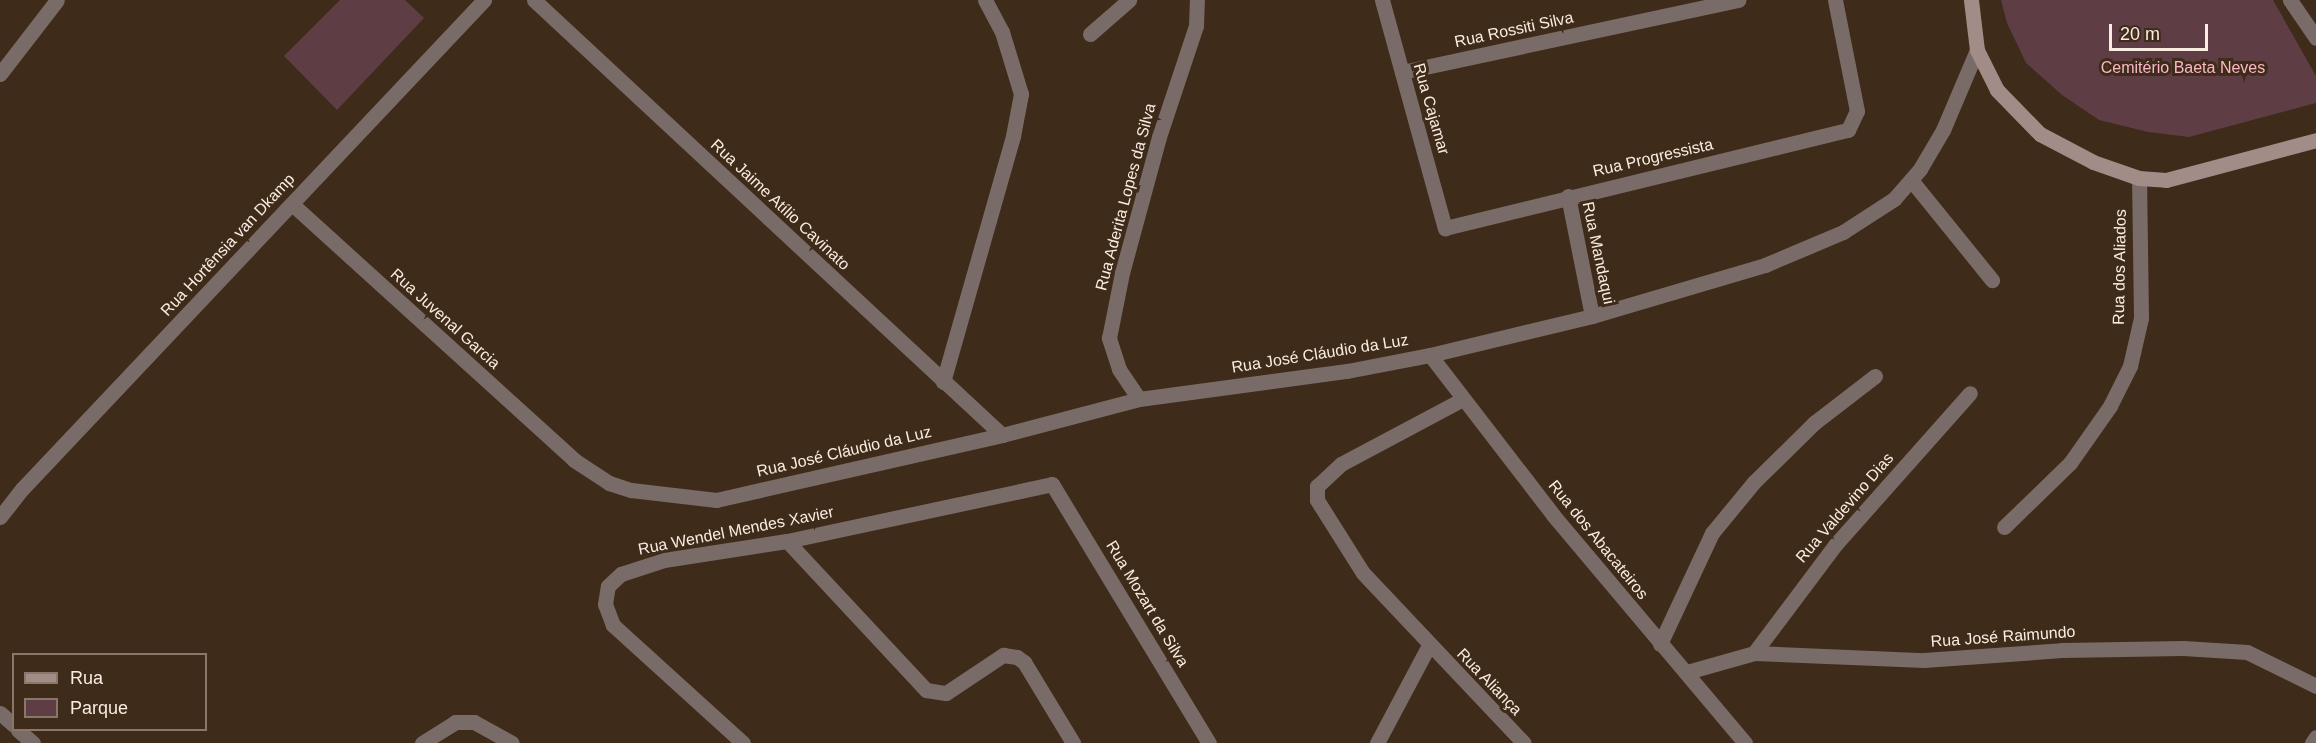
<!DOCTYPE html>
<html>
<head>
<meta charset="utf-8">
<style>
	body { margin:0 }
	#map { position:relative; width:2316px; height:743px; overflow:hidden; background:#3e2b19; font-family:Arial,sans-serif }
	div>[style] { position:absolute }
	.green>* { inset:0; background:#5e3d45 }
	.lane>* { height:15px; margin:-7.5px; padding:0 7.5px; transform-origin:7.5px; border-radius:7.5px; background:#796b68 }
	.street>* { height:15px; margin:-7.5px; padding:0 7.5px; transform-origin:7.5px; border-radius:7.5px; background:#796b68 }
	.secondary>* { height:15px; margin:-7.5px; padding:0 7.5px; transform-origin:7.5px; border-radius:7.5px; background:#a28c87 }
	span { translate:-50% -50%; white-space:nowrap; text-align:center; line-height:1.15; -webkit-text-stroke:6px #3e2b19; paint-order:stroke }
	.street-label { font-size:16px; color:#f9ece1 }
	.park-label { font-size:16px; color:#fbb7c7 }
	.legend { position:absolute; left:12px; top:653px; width:195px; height:78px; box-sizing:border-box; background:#3e2b19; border:2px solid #897869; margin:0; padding:8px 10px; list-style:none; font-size:18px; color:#f9ece1 }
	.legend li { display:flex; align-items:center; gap:12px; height:30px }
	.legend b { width:30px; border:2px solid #897869 }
	.scale { position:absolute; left:2109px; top:24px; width:99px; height:27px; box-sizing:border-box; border:3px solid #f9ece1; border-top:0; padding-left:8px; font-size:18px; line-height:21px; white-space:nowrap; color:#f9ece1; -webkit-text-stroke:4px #3e2b19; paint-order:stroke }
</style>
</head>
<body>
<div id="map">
	<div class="green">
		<div style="clip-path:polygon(340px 0,405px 0,424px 18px,337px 110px,284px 56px)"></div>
		<div style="clip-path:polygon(2001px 0,2273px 0,2316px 76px,2316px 103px,2189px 137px,2148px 132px,2099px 120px,2062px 95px,2026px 63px,2007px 23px)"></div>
	</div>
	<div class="lane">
		<div style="left:1382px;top:0;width:237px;rotate:74.6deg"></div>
		<div style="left:1445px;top:228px;width:415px;rotate:-13.7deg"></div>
		<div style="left:1848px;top:130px;width:21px;rotate:-65deg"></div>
		<div style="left:1857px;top:111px;width:113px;rotate:-101.2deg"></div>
		<div style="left:1090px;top:34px;width:52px;rotate:-41.1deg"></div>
		<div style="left:1402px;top:72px;width:344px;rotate:-12.1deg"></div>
		<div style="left:1911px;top:180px;width:129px;rotate:51deg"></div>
		<div style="left:1430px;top:355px;width:202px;rotate:52.4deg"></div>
		<div style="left:1553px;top:515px;width:298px;rotate:49.9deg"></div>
		<div style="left:1463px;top:399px;width:138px;rotate:152deg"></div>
		<div style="left:1341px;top:464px;width:33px;rotate:137deg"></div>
		<div style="left:1317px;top:486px;width:14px;rotate:90deg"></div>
		<div style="left:1317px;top:500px;width:86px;rotate:57.8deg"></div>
		<div style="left:1363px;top:573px;width:234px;rotate:46.6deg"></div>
		<div style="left:2004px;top:527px;width:92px;rotate:-44.1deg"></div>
		<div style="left:2070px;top:463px;width:70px;rotate:-54.9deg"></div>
		<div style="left:2110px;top:406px;width:45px;rotate:-63.4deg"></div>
		<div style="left:2130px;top:366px;width:49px;rotate:-77.1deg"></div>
		<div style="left:2141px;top:318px;width:140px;rotate:-90.8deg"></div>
		<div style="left:787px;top:541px;width:204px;rotate:47deg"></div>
		<div style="left:926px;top:690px;width:20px;rotate:9deg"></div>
		<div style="left:946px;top:693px;width:69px;rotate:-33.7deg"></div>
		<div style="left:1003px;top:655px;width:14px;rotate:8deg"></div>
		<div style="left:1017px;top:657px;width:9px;rotate:36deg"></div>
		<div style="left:1024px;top:662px;width:95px;rotate:58.8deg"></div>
		<div style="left:1660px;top:644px;width:123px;rotate:-64.9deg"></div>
		<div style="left:1712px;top:533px;width:66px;rotate:-50.5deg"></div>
		<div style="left:1754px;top:482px;width:84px;rotate:-44.5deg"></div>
		<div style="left:1814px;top:423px;width:77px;rotate:-37.6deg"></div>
		<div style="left:1754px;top:653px;width:135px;rotate:-53.1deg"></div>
		<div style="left:1835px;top:545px;width:203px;rotate:-48.4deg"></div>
		<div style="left:1687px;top:672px;width:70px;rotate:-15.8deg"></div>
		<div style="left:1754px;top:653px;width:170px;rotate:2.4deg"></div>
		<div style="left:1924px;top:660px;width:138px;rotate:-4.1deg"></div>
		<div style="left:2062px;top:650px;width:121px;rotate:-0.9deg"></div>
		<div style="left:2183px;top:648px;width:64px;rotate:3.6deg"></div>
		<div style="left:2247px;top:652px;width:77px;rotate:26.2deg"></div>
		<div style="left:1377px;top:743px;width:111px;rotate:-62deg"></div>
	</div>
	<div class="street">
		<div style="left:534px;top:0;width:639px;rotate:42.91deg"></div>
		<div style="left:2290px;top:0;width:46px;rotate:55.6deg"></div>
		<div style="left:0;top:74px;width:93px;rotate:-52.4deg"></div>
		<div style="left:1568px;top:196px;width:122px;rotate:78.7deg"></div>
		<div style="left:292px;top:204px;width:381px;rotate:42.2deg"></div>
		<div style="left:574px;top:460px;width:42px;rotate:33.3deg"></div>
		<div style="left:609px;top:483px;width:23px;rotate:18deg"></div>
		<div style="left:631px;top:490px;width:86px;rotate:6.7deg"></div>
		<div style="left:716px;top:500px;width:293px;rotate:-12.8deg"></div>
		<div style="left:1002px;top:435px;width:142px;rotate:-14.7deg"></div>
		<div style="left:1139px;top:399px;width:210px;rotate:-7.7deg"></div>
		<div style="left:1347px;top:371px;width:85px;rotate:-10.9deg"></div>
		<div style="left:1430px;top:355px;width:167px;rotate:-13.5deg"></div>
		<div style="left:1592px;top:316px;width:180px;rotate:-16.4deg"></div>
		<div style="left:1765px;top:265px;width:85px;rotate:-22.9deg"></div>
		<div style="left:1843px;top:232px;width:61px;rotate:-32.9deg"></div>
		<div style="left:1894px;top:199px;width:40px;rotate:-49deg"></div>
		<div style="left:1920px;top:169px;width:45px;rotate:-59.5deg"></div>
		<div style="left:1943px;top:130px;width:87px;rotate:-67deg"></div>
		<div style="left:943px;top:382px;width:256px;rotate:-74.1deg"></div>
		<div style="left:1013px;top:136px;width:43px;rotate:-79.2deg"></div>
		<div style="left:1021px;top:94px;width:65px;rotate:-107deg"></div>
		<div style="left:1002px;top:32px;width:36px;rotate:-118deg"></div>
		<div style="left:1139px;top:399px;width:36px;rotate:-124deg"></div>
		<div style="left:1119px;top:369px;width:33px;rotate:-108deg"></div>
		<div style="left:1109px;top:338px;width:66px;rotate:-78.7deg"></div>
		<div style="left:1122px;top:273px;width:141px;rotate:-74.8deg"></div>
		<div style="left:1159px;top:137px;width:117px;rotate:-71.6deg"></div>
		<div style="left:1196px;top:26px;width:26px;rotate:-88deg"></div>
		<div style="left:0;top:517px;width:36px;rotate:-52deg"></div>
		<div style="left:22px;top:489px;width:673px;rotate:-46.63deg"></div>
		<div style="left:0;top:713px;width:18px;rotate:41deg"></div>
		<div style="left:18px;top:730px;width:20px;rotate:41deg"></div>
		<div style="left:422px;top:743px;width:39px;rotate:-32deg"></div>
		<div style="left:455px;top:722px;width:19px"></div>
		<div style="left:474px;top:722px;width:43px;rotate:28.9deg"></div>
		<div style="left:743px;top:743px;width:176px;rotate:-137.8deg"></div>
		<div style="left:613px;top:625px;width:22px;rotate:-111deg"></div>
		<div style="left:605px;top:604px;width:18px;rotate:-81deg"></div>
		<div style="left:608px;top:586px;width:18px;rotate:-43deg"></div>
		<div style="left:621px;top:574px;width:45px;rotate:-18deg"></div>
		<div style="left:664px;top:560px;width:124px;rotate:-8.8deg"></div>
		<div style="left:787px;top:541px;width:271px;rotate:-12.1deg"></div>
		<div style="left:1052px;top:484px;width:303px;rotate:58.8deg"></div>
		<div style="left:2312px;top:743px;width:7px;rotate:-56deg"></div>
	</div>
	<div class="secondary">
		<div style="left:1971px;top:0;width:50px;rotate:83.2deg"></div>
		<div style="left:1977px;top:50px;width:45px;rotate:63.4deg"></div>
		<div style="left:1997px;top:90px;width:62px;rotate:45.7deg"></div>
		<div style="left:2040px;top:134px;width:60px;rotate:27.8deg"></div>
		<div style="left:2093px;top:162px;width:49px;rotate:19.2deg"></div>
		<div style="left:2139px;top:178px;width:27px;rotate:4deg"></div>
		<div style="left:2166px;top:180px;width:155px;rotate:-14.9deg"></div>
	</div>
	<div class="street-label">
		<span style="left:1514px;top:30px;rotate:-12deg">Rua Rossiti Silva</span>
		<span style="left:1431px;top:109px;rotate:74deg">Rua Cajamar</span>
		<span style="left:1653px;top:158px;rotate:-13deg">Rua Progressista</span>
		<span style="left:1126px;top:197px;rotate:-75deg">Rua Aderita Lopes da Silva</span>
		<span style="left:780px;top:205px;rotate:43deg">Rua Jaime Atílio Cavinato</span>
		<span style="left:228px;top:245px;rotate:-47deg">Rua Hortênsia van Dkamp</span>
		<span style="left:1598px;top:253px;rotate:78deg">Rua Mandaqui</span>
		<span style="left:2120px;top:267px;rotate:-89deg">Rua dos Aliados</span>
		<span style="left:445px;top:319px;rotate:42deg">Rua Juvenal Garcia</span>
		<span style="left:1320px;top:354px;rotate:-9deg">Rua José Cláudio da Luz</span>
		<span style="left:844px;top:452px;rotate:-13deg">Rua José Cláudio da Luz</span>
		<span style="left:1845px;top:508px;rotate:-49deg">Rua Valdevino Dias</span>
		<span style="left:736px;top:531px;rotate:-11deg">Rua Wendel Mendes Xavier</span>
		<span style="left:1598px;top:540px;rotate:51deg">Rua dos Abacateiros</span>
		<span style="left:1147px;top:604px;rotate:59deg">Rua Mozart da Silva</span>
		<span style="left:2003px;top:637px;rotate:-4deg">Rua José Raimundo</span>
		<span style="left:1489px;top:682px;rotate:46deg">Rua Aliança</span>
	</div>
	<div class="park-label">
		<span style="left:2183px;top:68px">Cemitério Baeta Neves</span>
	</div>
	<ul class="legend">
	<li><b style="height:8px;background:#a28c87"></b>Rua</li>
	<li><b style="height:16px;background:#5e3d45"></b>Parque</li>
	</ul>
	<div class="scale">20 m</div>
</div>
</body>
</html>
